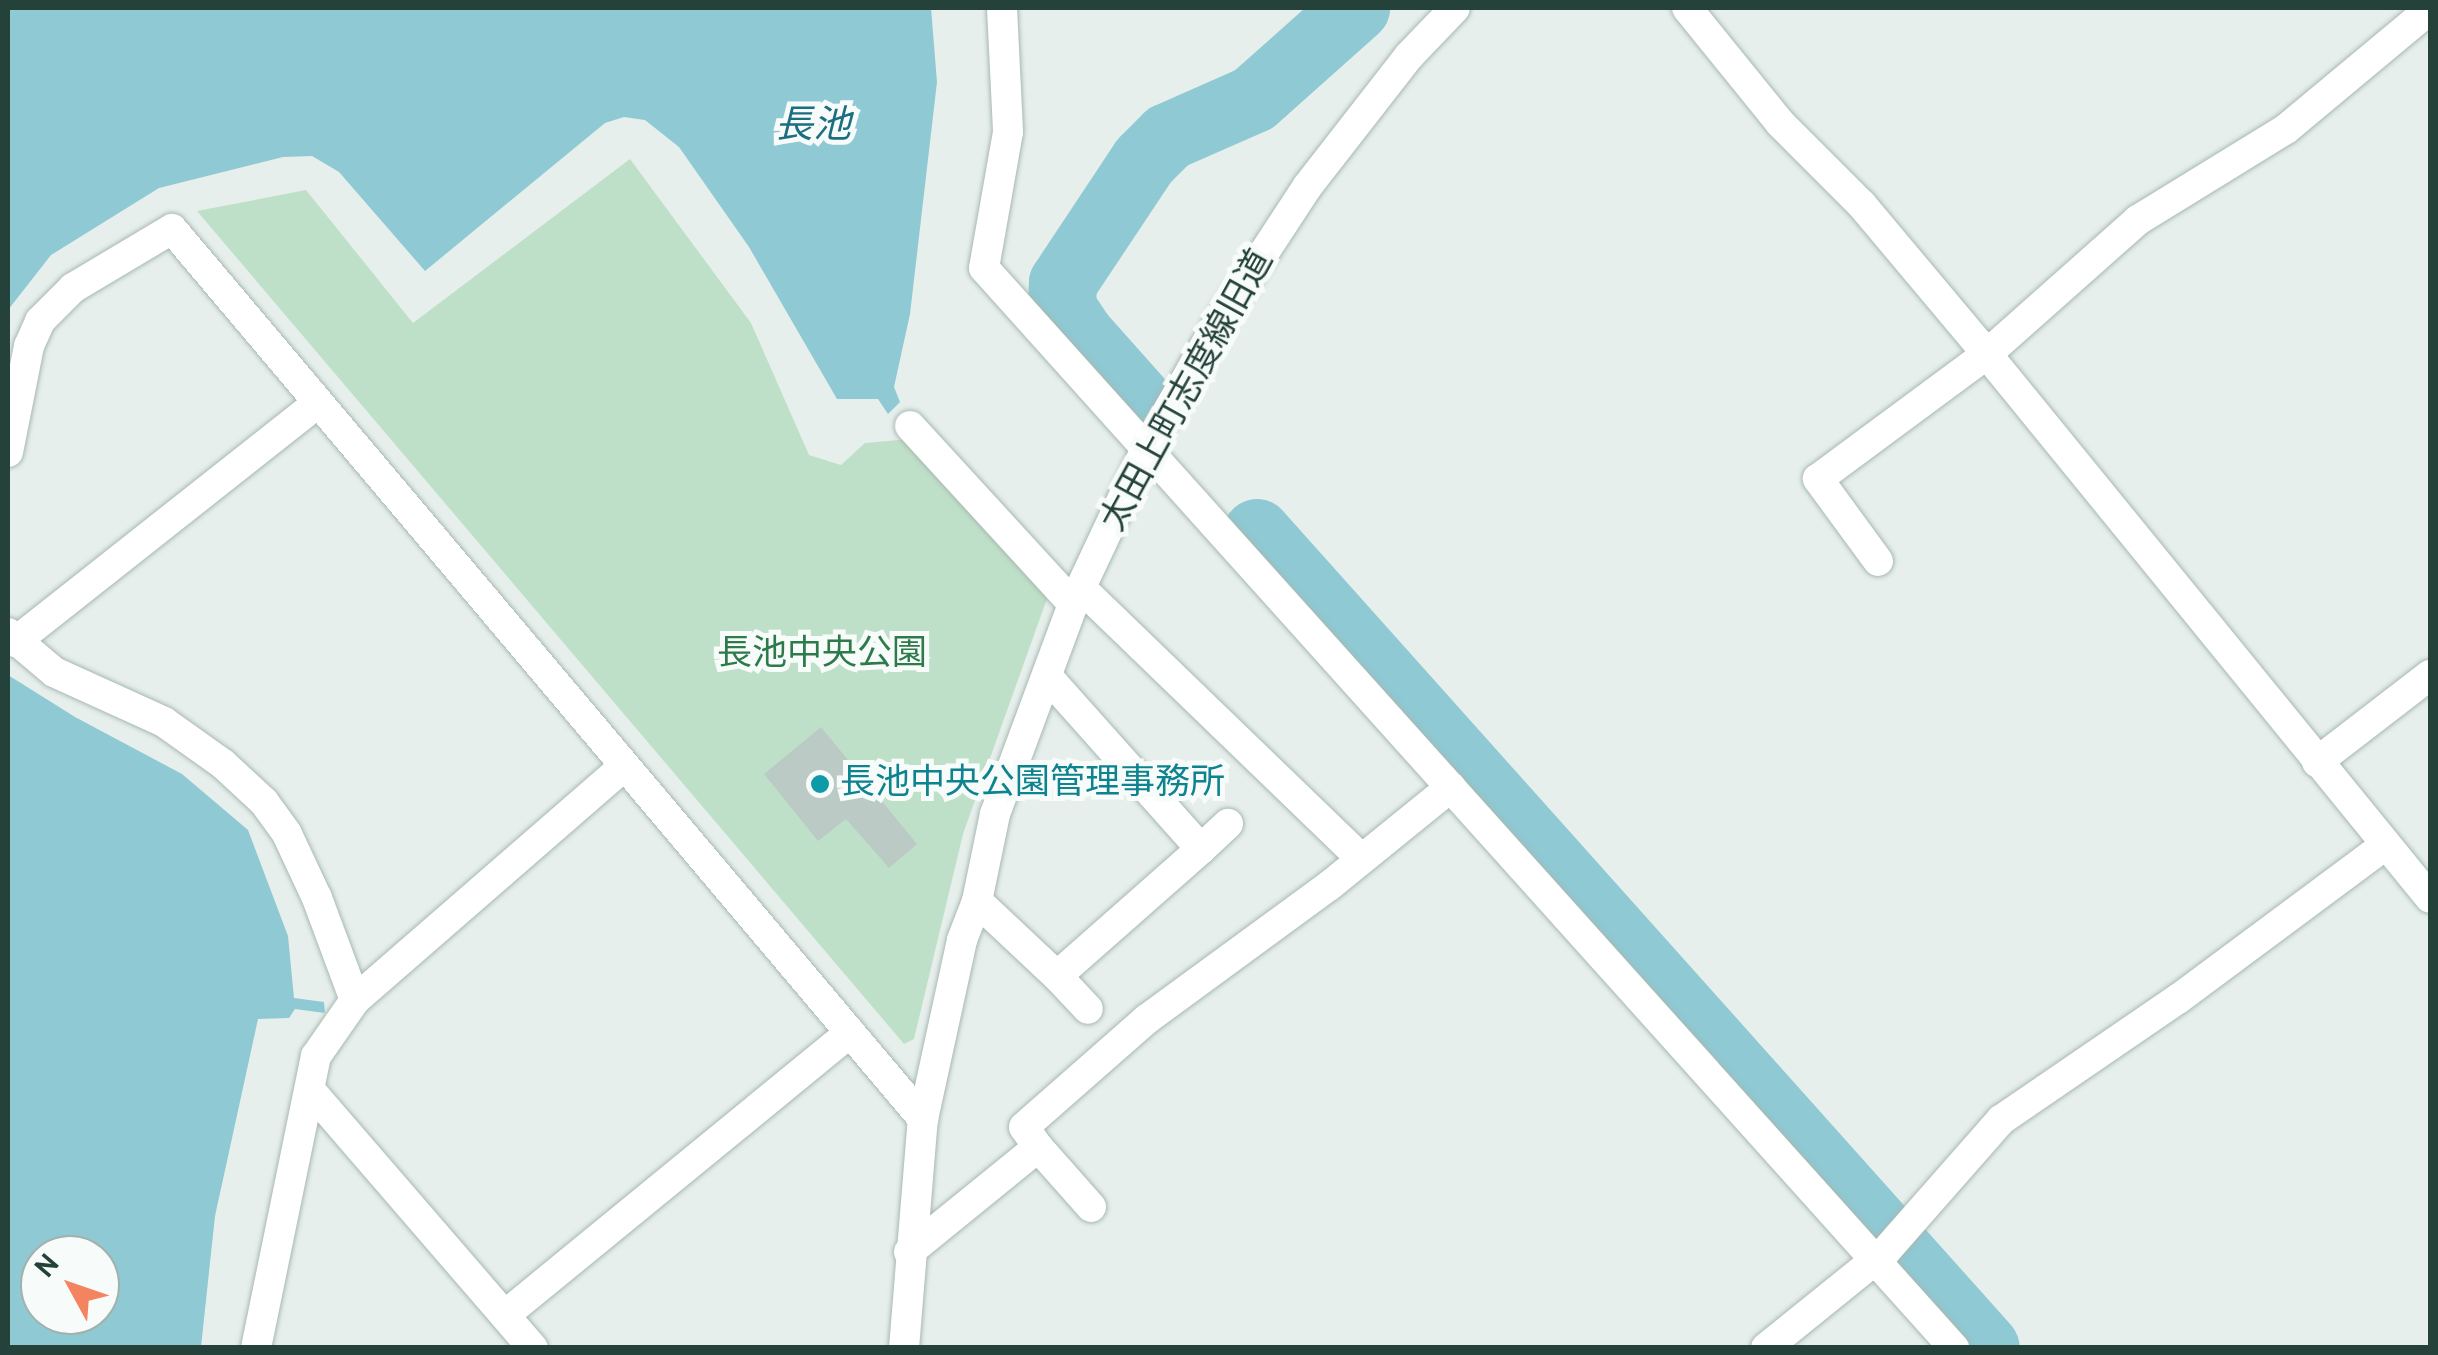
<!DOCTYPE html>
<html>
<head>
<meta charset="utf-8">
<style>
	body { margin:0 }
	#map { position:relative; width:2438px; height:1355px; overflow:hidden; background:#e6efeb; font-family:Overpass,"Noto Sans JP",sans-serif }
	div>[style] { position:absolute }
	.green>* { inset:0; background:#bfe0c8 }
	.water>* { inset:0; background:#8ec9d4 }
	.river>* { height:68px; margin:-34px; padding:0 34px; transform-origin:34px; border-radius:34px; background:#8ec9d4 }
	.building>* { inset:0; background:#bbcac4 }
	.roads { filter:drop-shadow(0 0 2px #a8b8b2) drop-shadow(0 0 2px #a8b8b2) }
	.minor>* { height:30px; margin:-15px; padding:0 15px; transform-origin:15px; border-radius:15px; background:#fff }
	.dots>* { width:28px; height:28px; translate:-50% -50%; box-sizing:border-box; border:5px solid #f7fbf9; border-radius:50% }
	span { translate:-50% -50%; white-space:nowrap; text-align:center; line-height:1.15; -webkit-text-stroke:10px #f7fbf9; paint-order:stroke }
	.street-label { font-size:35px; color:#24423a }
	.park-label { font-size:35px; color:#2d7a4b }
	.culture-label { font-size:35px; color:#0d838f }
	.left { translate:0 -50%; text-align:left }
	.water-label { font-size:38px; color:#1c6f80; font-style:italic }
	.frame { position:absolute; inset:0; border:10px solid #24423a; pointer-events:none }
	.north { position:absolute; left:20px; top:1235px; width:100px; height:100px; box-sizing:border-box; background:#f7fbf9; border:2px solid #a3b1ad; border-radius:50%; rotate:310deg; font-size:28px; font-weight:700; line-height:40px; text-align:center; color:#24423a }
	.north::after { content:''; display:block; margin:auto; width:35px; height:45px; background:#f4845f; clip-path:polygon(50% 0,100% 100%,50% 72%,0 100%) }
</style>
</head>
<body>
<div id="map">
	<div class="green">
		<div style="clip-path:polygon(630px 159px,751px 323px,809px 455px,841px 465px,865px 443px,911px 439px,1049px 593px,963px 834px,914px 1039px,904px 1044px,197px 211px,306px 190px,413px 323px)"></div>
	</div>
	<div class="water">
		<div style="clip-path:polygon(8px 8px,931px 8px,937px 82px,910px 314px,894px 387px,900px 402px,888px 414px,878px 399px,837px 399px,749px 247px,679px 147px,645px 120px,624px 117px,605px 123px,425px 271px,339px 172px,312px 156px,283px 157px,159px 188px,51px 255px,8px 310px)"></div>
		<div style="clip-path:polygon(evenodd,8px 675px,75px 717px,182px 774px,248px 830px,288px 936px,294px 998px,324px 1002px,325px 1013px,295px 1009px,289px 1018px,258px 1019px,215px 1216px,201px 1347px,8px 1347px,8px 675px,40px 1255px,100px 1255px,100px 1315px,40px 1315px,40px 1255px)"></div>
	</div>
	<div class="river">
		<div style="left:1139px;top:401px;width:87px;rotate:-131.7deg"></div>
		<div style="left:1081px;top:336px;width:34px;rotate:-124deg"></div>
		<div style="left:1062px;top:308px;width:25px;rotate:-88deg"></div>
		<div style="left:1063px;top:283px;width:146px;rotate:-56.4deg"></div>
		<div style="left:1144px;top:161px;width:34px;rotate:-45deg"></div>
		<div style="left:1168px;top:137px;width:94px;rotate:-23.8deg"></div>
		<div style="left:1254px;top:99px;width:137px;rotate:-41.7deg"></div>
		<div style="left:1257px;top:533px;width:1093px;rotate:48.19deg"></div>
	</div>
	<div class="building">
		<div style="clip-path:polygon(821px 727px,917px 844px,889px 868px,846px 819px,818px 841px,764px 774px)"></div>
	</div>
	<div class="roads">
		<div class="minor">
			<div style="left:1002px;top:8px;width:124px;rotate:87.2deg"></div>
			<div style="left:1008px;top:132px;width:138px;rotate:100deg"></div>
			<div style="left:984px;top:268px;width:1452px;rotate:48.07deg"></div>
			<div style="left:1687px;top:8px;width:148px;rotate:51deg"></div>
			<div style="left:1780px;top:123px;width:116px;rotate:45deg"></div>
			<div style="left:1862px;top:205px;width:179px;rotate:50deg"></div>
			<div style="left:1977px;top:342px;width:717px;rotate:50.83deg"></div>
			<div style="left:910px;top:426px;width:241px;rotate:47.5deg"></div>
			<div style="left:8px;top:452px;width:108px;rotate:-78.8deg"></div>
			<div style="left:29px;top:346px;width:27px;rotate:-66deg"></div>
			<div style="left:40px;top:321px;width:47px;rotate:-45deg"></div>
			<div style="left:73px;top:288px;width:115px;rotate:-30.8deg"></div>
			<div style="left:172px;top:229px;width:1165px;rotate:49.84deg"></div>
			<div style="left:1878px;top:561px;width:102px;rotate:-126.2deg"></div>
			<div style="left:1818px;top:479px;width:210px;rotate:-36.5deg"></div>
			<div style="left:1987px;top:354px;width:202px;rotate:-41.6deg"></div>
			<div style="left:2138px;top:220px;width:174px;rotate:-31.6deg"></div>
			<div style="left:2286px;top:129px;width:187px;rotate:-39.8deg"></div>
			<div style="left:1081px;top:588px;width:388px;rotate:44deg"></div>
			<div style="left:8px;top:633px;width:60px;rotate:40.3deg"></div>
			<div style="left:54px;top:672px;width:121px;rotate:24.4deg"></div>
			<div style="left:164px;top:722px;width:72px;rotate:35.4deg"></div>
			<div style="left:223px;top:764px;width:56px;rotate:42.8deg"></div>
			<div style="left:264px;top:802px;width:39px;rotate:54deg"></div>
			<div style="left:287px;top:834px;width:71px;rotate:64.9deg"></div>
			<div style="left:317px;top:898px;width:109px;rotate:69.6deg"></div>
			<div style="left:15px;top:642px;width:386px;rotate:-38.3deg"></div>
			<div style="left:2317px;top:762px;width:143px;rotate:-37.6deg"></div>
			<div style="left:1201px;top:849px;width:37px;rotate:-43deg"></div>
			<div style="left:977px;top:901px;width:110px;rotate:43.2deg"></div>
			<div style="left:1057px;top:976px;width:192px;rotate:-41.4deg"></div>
			<div style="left:1201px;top:849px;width:232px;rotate:-131.7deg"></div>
			<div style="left:1057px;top:976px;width:45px;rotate:46.8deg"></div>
			<div style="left:310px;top:1090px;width:341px;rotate:49.2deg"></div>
			<div style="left:1038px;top:1147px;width:24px;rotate:-125deg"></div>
			<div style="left:1024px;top:1127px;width:164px;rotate:-41.3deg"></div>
			<div style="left:1147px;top:1019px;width:225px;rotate:-36.2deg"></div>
			<div style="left:1329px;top:886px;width:157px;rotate:-39.1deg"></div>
			<div style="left:909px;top:1252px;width:166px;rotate:-39.1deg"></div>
			<div style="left:1038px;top:1147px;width:80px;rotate:48.5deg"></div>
			<div style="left:505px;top:1315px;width:446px;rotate:-39.3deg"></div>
			<div style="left:256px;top:1348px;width:298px;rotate:-78.4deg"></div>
			<div style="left:316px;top:1056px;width:68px;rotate:-55.1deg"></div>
			<div style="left:355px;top:1000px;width:357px;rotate:-41deg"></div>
			<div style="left:904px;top:1348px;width:230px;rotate:-85.3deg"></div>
			<div style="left:923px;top:1119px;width:183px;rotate:-77.7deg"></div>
			<div style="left:962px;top:940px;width:42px;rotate:-69deg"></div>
			<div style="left:977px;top:901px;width:89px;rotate:-78.3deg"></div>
			<div style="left:995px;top:814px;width:224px;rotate:-69.6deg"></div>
			<div style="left:1073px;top:604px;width:171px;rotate:-64.8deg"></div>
			<div style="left:1146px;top:449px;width:152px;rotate:-60.1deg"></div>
			<div style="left:1222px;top:317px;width:155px;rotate:-56.8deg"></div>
			<div style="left:1307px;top:187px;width:166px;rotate:-52.1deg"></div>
			<div style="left:1409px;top:56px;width:66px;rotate:-46.2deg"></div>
			<div style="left:1766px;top:1348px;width:153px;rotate:-38.9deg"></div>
			<div style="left:1885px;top:1252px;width:176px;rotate:-48.7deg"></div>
			<div style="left:2001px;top:1120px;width:214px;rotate:-34.4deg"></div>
			<div style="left:2178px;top:999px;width:257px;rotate:-36.6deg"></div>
		</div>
	</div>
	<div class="dots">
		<div style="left:820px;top:784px;background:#0f9aa8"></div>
	</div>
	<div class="street-label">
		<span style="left:1188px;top:391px;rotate:-61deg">太田上町志度線旧道</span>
	</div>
	<div class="park-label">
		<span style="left:822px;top:655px">長池中央公園</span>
	</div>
	<div class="culture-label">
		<span class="left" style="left:840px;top:784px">長池中央公園管理事務所</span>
	</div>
	<div class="water-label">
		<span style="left:813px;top:128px">長池</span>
	</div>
	<div class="frame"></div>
	<div class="north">N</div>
</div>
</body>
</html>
